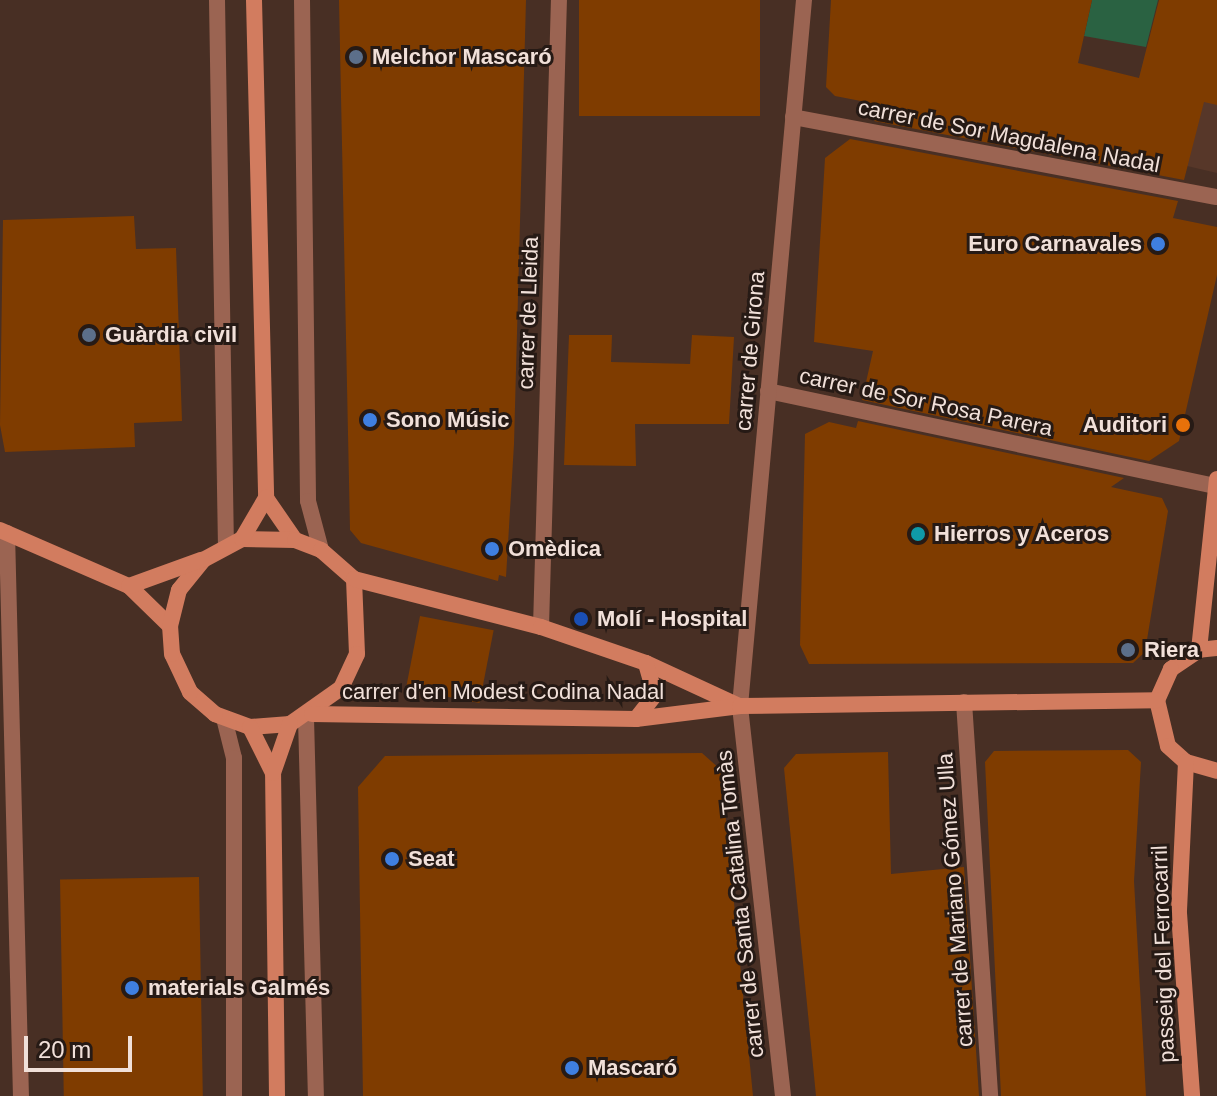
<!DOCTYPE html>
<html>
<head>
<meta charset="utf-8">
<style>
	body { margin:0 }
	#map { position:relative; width:1217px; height:1096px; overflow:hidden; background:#482f24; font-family:Helvetica,sans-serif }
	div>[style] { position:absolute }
	.built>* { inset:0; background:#573729 }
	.green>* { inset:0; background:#2a6242 }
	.building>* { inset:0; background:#7f3c00; transform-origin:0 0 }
	.street>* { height:16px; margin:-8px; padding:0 8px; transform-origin:8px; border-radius:8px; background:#9b6452 }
	.secondary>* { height:16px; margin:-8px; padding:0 8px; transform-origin:8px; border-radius:8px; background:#d27c5f }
	.dots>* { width:22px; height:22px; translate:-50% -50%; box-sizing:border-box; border:4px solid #261a15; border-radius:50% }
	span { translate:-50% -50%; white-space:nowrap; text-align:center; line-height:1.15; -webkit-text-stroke:6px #261a15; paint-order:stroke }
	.poi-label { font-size:22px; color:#f1e0d9; font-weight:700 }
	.left { translate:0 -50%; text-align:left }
	.right { translate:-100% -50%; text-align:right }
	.street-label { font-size:22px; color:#f1e0d9 }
	.scale { position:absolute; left:24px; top:1036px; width:108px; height:36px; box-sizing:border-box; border:4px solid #f1e0d9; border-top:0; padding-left:10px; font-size:24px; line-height:28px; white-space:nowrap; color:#f1e0d9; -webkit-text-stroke:6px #261a15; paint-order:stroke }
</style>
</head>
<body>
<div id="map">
	<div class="built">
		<div style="clip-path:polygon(1148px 43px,1217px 58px,1217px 173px,1187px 166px,1137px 87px)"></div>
	</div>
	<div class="green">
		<div style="clip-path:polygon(1092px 0,1158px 0,1146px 47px,1084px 36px)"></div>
	</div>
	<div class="building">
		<div style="clip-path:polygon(339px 0,526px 0,514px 444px,506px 577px,499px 575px,498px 581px,361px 543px,350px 530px)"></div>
		<div style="left:579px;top:0;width:181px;height:116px"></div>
		<div style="clip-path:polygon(831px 0,1092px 0,1078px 63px,1139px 78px,1159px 0,1217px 0,1217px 105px,1204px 102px,1184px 180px,874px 121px,892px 107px,835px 96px,826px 87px)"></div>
		<div style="clip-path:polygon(850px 139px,1178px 201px,1173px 218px,1217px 227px,1217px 275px,1179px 441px,1149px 461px,862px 400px,873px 351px,814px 342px,825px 158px)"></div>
		<div style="clip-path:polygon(134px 216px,136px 249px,176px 248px,182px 421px,134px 423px,135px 447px,5px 452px,0 425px,3px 220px)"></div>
		<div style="clip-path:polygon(569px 335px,612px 335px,611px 362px,690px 364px,692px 335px,734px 337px,729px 424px,635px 424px,636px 466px,564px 465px)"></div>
		<div style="clip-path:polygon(858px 421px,1124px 478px,1111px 487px,1162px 498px,1168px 511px,1145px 652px,1133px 663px,809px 664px,800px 645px,805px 434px,829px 422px,856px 428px)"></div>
		<div style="left:420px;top:616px;width:75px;height:74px;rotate:11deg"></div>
		<div style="clip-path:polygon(1128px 750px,1141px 762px,1134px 881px,1146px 1096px,1001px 1096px,985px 762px,994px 751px)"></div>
		<div style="clip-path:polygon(888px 752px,891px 874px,964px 867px,979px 1096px,816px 1096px,784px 768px,796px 754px)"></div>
		<div style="clip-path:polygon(702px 753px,721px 770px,753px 1096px,363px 1096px,358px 787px,385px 756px)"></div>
		<div style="left:199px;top:877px;width:219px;height:139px;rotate:89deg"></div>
	</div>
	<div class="street">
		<div style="left:217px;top:0;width:547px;rotate:89.06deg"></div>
		<div style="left:302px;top:0;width:501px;rotate:89.31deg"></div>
		<div style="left:308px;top:501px;width:51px;rotate:75.1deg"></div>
		<div style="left:793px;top:117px;width:431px;rotate:10.7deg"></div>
		<div style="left:768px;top:391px;width:458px;rotate:12deg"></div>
		<div style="left:7px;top:533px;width:563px;rotate:88.58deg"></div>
		<div style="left:541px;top:627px;width:627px;rotate:-88.36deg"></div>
		<div style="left:964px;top:702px;width:395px;rotate:86.2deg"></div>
		<div style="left:224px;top:718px;width:41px;rotate:76deg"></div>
		<div style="left:234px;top:758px;width:338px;rotate:90deg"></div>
		<div style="left:306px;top:718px;width:378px;rotate:88.5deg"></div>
		<div style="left:783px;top:1096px;width:392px;rotate:-96.3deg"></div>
		<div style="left:740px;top:706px;width:709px;rotate:-84.82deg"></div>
	</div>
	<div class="secondary">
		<div style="left:254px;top:0;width:498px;rotate:88.6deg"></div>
		<div style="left:266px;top:498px;width:51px;rotate:55.4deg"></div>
		<div style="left:0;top:530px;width:141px;rotate:23.5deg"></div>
		<div style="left:129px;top:586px;width:57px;rotate:44.3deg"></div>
		<div style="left:242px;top:539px;width:53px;rotate:1.1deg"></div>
		<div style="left:295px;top:540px;width:28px;rotate:21deg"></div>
		<div style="left:321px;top:550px;width:44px;rotate:41.3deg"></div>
		<div style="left:354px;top:579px;width:75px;rotate:87.7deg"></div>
		<div style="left:357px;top:654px;width:38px;rotate:115deg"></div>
		<div style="left:341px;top:688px;width:62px;rotate:144.8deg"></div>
		<div style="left:290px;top:724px;width:40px;rotate:175.7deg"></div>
		<div style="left:250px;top:727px;width:37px;rotate:-160deg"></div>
		<div style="left:215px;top:714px;width:33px;rotate:-139deg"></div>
		<div style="left:190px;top:692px;width:42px;rotate:-115.3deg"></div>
		<div style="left:172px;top:654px;width:28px;rotate:-94deg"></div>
		<div style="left:170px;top:626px;width:37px;rotate:-76deg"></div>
		<div style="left:179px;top:590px;width:38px;rotate:-51deg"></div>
		<div style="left:203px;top:560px;width:44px;rotate:-28.3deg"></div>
		<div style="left:242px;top:539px;width:48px;rotate:-59.7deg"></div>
		<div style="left:354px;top:579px;width:193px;rotate:14.4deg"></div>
		<div style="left:541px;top:627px;width:111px;rotate:18.9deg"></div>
		<div style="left:646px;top:663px;width:102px;rotate:24.8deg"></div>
		<div style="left:129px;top:586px;width:77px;rotate:-19.9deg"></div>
		<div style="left:1217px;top:648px;width:18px;rotate:174deg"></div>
		<div style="left:1199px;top:650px;width:34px;rotate:146deg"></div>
		<div style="left:1171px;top:669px;width:34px;rotate:114deg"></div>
		<div style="left:1157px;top:700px;width:47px;rotate:76.6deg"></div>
		<div style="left:1168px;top:746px;width:24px;rotate:42deg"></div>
		<div style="left:1186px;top:762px;width:32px;rotate:16deg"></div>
		<div style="left:1199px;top:650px;width:172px;rotate:-84deg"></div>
		<div style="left:312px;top:714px;width:324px;rotate:0.9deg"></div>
		<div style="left:636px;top:719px;width:105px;rotate:-7.1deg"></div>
		<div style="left:740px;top:706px;width:417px;rotate:-0.8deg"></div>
		<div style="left:636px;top:719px;width:31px;rotate:-52deg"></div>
		<div style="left:655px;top:695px;width:33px;rotate:-106deg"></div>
		<div style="left:250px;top:727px;width:51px;rotate:63.4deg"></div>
		<div style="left:1186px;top:762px;width:151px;rotate:92.7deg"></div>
		<div style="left:1179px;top:913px;width:183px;rotate:85.9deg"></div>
		<div style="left:277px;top:1096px;width:323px;rotate:-90.7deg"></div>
		<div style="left:273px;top:773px;width:52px;rotate:-70.9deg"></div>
	</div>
	<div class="dots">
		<div style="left:356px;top:57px;background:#5c6f8a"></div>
		<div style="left:1158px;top:244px;background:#3f7fe0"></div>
		<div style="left:89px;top:335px;background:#5c6f8a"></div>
		<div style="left:370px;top:420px;background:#3f7fe0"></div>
		<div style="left:1183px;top:425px;background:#e8710a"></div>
		<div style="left:918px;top:534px;background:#0f9aa8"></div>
		<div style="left:492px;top:549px;background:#3f7fe0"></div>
		<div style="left:581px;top:619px;background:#1a4fb4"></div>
		<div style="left:1128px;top:650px;background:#5c6f8a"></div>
		<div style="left:392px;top:859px;background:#3f7fe0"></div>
		<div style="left:132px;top:988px;background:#3f7fe0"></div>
		<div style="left:572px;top:1068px;background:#3f7fe0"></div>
	</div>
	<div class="poi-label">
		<span class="left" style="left:372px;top:57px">Melchor Mascaró</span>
		<span class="right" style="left:1142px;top:244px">Euro Carnavales</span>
		<span class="left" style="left:105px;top:335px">Guàrdia civil</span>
		<span class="left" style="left:386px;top:420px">Sono Músic</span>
		<span class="right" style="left:1167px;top:425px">Auditori</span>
		<span class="left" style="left:934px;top:534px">Hierros y Aceros</span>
		<span class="left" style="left:508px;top:549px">Omèdica</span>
		<span class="left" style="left:597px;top:619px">Molí - Hospital</span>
		<span class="left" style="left:1144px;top:650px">Riera</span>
		<span class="left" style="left:408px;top:859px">Seat</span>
		<span class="left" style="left:148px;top:988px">materials Galmés</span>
		<span class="left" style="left:588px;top:1068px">Mascaró</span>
	</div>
	<div class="street-label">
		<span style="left:1009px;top:136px;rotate:11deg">carrer de Sor Magdalena Nadal</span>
		<span style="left:528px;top:313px;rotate:-88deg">carrer de Lleida</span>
		<span style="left:750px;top:351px;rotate:-85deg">carrer de Girona</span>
		<span style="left:926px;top:402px;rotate:12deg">carrer de Sor Rosa Parera</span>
		<span style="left:503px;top:692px">carrer d'en Modest Codina Nadal</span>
		<span style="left:955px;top:900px;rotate:-94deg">carrer de Mariano Gómez Ulla</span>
		<span style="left:740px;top:904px;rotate:-96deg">carrer de Santa Catalina Tomàs</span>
		<span style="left:1163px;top:954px;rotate:-92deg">passeig del Ferrocarril</span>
	</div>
	<div class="scale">20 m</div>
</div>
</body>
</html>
